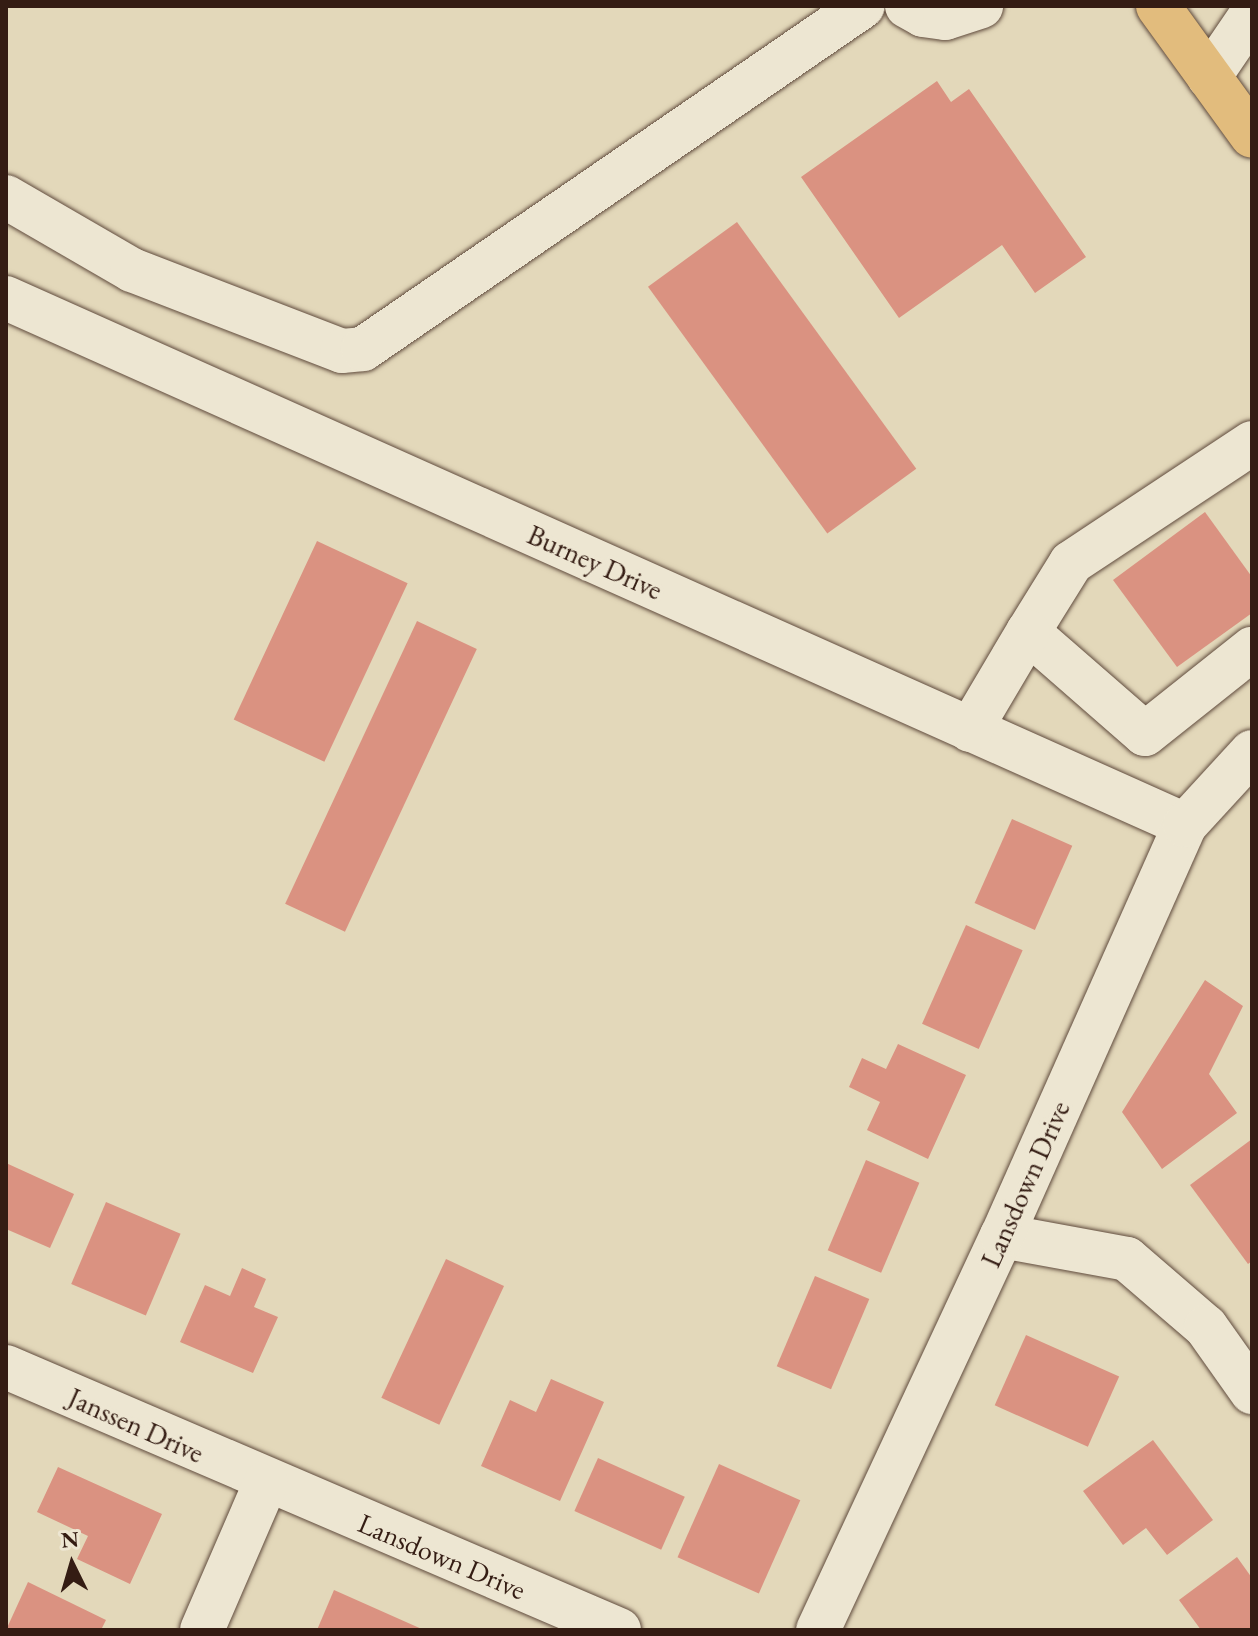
<!DOCTYPE html>
<html>
<head>
<meta charset="utf-8">
<style>
	body { margin:0 }
	#map { position:relative; width:1258px; height:1636px; overflow:hidden; background:#e3d8ba; font-family:"EB Garamond",serif }
	div>[style] { position:absolute }
	.building>* { inset:0; background:#da9281; transform-origin:0 0 }
	.roads { filter:drop-shadow(0 0 2px #604b3d) drop-shadow(0 0 2px #604b3d) }
	.minor>* { height:44px; margin:-22px; padding:0 22px; transform-origin:22px; border-radius:22px; background:#ede6d2 }
	.major>* { height:44px; margin:-22px; padding:0 22px; transform-origin:22px; border-radius:22px; background:#e2bc7d }
	span { translate:-50% -50%; white-space:nowrap; text-align:center; line-height:1.15; -webkit-text-stroke:7px #ede6d2; paint-order:stroke }
	.street-label { font-size:28px; color:#341c13 }
	.frame { position:absolute; inset:0; border:8px solid #341c13; pointer-events:none }
	.north { position:absolute; left:32px; top:1524px; width:80px; height:80px; -webkit-text-stroke:6px #ede6d2; paint-order:stroke; rotate:355deg; font-size:22px; font-weight:700; line-height:32px; text-align:center; color:#341c13 }
	.north::after { content:''; display:block; margin:auto; width:28px; height:36px; background:#341c13; clip-path:polygon(50% 0,100% 100%,50% 72%,0 100%) }
</style>
</head>
<body>
<div id="map">
	<div class="building">
		<div style="clip-path:polygon(937px 81px,951px 102px,969px 89px,1086px 257px,1035px 293px,1002px 245px,899px 318px,801px 177px)"></div>
		<div style="left:737px;top:222px;width:305px;height:110px;rotate:54deg"></div>
		<div style="clip-path:polygon(1205px 512px,1252px 577px,1252px 613px,1177px 667px,1113px 580px)"></div>
		<div style="left:317px;top:541px;width:100px;height:197px;rotate:25deg"></div>
		<div style="left:417px;top:621px;width:66px;height:312px;rotate:25deg"></div>
		<div style="left:1012px;top:819px;width:66px;height:92px;rotate:24deg"></div>
		<div style="left:966px;top:925px;width:62px;height:108px;rotate:24deg"></div>
		<div style="clip-path:polygon(1205px 980px,1243px 1006px,1209px 1074px,1237px 1113px,1162px 1169px,1122px 1112px)"></div>
		<div style="clip-path:polygon(898px 1044px,966px 1075px,928px 1159px,867px 1130px,880px 1102px,849px 1087px,862px 1058px,886px 1069px)"></div>
		<div style="clip-path:polygon(1252px 1139px,1252px 1261px,1248px 1264px,1190px 1185px)"></div>
		<div style="left:866px;top:1160px;width:58px;height:98px;rotate:23deg"></div>
		<div style="clip-path:polygon(6px 1163px,74px 1194px,50px 1248px,6px 1229px)"></div>
		<div style="left:106px;top:1202px;width:81px;height:89px;rotate:23deg"></div>
		<div style="left:446px;top:1259px;width:64px;height:153px;rotate:25deg"></div>
		<div style="clip-path:polygon(242px 1268px,266px 1279px,254px 1307px,278px 1317px,253px 1373px,180px 1342px,205px 1285px,230px 1296px)"></div>
		<div style="left:815px;top:1276px;width:59px;height:98px;rotate:23deg"></div>
		<div style="left:1026px;top:1335px;width:102px;height:77px;rotate:24deg"></div>
		<div style="clip-path:polygon(551px 1379px,604px 1402px,560px 1501px,481px 1466px,510px 1400px,536px 1412px)"></div>
		<div style="clip-path:polygon(1153px 1440px,1213px 1520px,1167px 1555px,1146px 1528px,1123px 1545px,1083px 1491px)"></div>
		<div style="left:598px;top:1458px;width:95px;height:58px;rotate:24deg"></div>
		<div style="left:719px;top:1464px;width:89px;height:102px;rotate:24deg"></div>
		<div style="clip-path:polygon(58px 1467px,162px 1514px,130px 1584px,77px 1559px,88px 1536px,37px 1512px)"></div>
		<div style="clip-path:polygon(1237px 1557px,1252px 1578px,1252px 1630px,1201px 1630px,1179px 1600px)"></div>
		<div style="clip-path:polygon(28px 1582px,106px 1620px,101px 1630px,6px 1630px)"></div>
		<div style="clip-path:polygon(334px 1590px,424px 1630px,317px 1630px)"></div>
	</div>
	<div class="roads">
		<div class="minor">
			<div style="left:907px;top:6px;width:18px;rotate:29deg"></div>
			<div style="left:923px;top:15px;width:22px;rotate:8deg"></div>
			<div style="left:945px;top:18px;width:38px;rotate:-18deg"></div>
			<div style="left:1209px;top:77px;width:76px;rotate:-55.7deg"></div>
			<div style="left:6px;top:197px;width:146px;rotate:30.1deg"></div>
			<div style="left:132px;top:270px;width:225px;rotate:21.1deg"></div>
			<div style="left:342px;top:351px;width:21px;rotate:-5deg"></div>
			<div style="left:363px;top:349px;width:606px;rotate:-34.45deg"></div>
			<div style="left:6px;top:298px;width:1291px;rotate:24.08deg"></div>
			<div style="left:1252px;top:443px;width:217px;rotate:146.5deg"></div>
			<div style="left:1071px;top:563px;width:81px;rotate:121.9deg"></div>
			<div style="left:1028px;top:632px;width:155px;rotate:41.1deg"></div>
			<div style="left:1145px;top:734px;width:137px;rotate:-38.5deg"></div>
			<div style="left:970px;top:730px;width:114px;rotate:-59.4deg"></div>
			<div style="left:1002px;top:1236px;width:127px;rotate:10.4deg"></div>
			<div style="left:1127px;top:1259px;width:104px;rotate:40.7deg"></div>
			<div style="left:1206px;top:1327px;width:80px;rotate:54.7deg"></div>
			<div style="left:6px;top:1367px;width:667px;rotate:23.22deg"></div>
			<div style="left:202px;top:1630px;width:161px;rotate:-66.6deg"></div>
			<div style="left:818px;top:1630px;width:435px;rotate:-65deg"></div>
			<div style="left:1002px;top:1236px;width:450px;rotate:-66deg"></div>
			<div style="left:1185px;top:825px;width:99px;rotate:-47.5deg"></div>
		</div>
		<div class="major">
			<div style="left:1158px;top:6px;width:160px;rotate:54.1deg"></div>
		</div>
	</div>
	<div class="street-label">
		<span style="left:595px;top:562px;rotate:24deg">Burney Drive</span>
		<span style="left:1025px;top:1184px;rotate:-66deg">Lansdown Drive</span>
		<span style="left:136px;top:1425px;rotate:24deg">Janssen Drive</span>
		<span style="left:442px;top:1556px;rotate:23deg">Lansdown Drive</span>
	</div>
	<div class="frame"></div>
	<div class="north">N</div>
</div>
</body>
</html>
